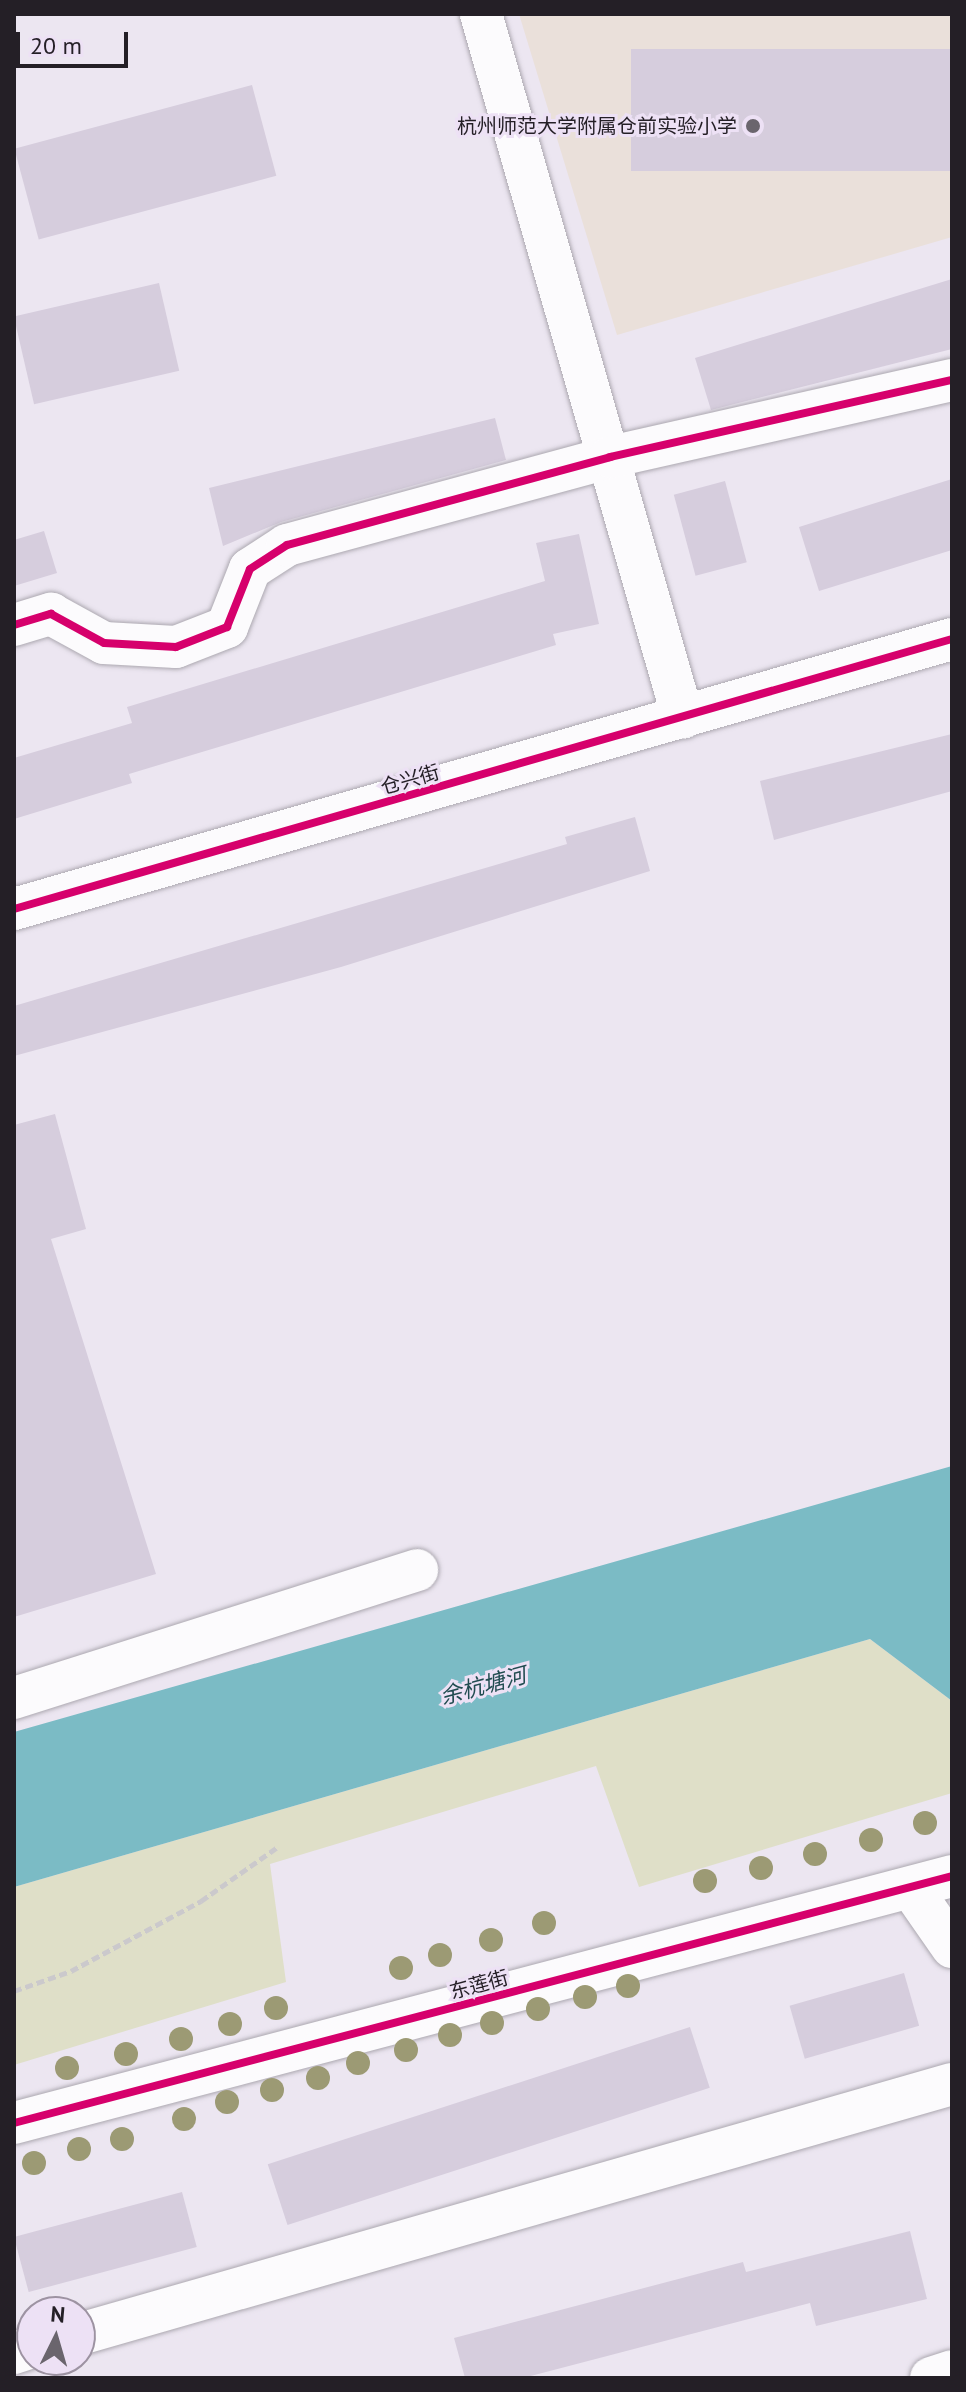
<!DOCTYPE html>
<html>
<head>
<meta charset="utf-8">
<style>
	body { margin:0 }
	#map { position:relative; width:966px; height:2392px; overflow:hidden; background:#ece6f1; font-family:"PT Sans","Noto Sans SC",sans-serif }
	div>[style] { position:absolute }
	.education>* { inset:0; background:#eae0da }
	.green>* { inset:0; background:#dfdfc8 }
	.water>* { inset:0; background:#7bbbc5 }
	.building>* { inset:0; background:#d6cddd; transform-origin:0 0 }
	.path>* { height:5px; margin-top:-2.5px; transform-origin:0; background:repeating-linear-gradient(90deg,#cbc9cc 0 8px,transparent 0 12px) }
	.roads { filter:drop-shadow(0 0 2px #aca8b0) drop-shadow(0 0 2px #aca8b0) }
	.minor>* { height:42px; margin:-21px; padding:0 21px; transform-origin:21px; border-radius:21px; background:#fcfbfd }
	.cycleway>* { height:8px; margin:-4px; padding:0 4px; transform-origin:4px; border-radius:4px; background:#d6006c }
	.trees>* { width:24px; height:24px; margin:-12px; border-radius:50%; background:#9c9a74 }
	.dots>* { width:22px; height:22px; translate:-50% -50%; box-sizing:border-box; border:4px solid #ede1f5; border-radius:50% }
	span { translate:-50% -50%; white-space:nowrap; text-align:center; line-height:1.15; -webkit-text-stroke:6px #ede1f5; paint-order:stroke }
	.poi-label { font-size:20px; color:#241f26 }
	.right { translate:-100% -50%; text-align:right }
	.street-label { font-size:20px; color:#241f26 }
	.water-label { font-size:22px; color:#214c50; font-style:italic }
	.frame { position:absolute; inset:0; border:16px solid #241f26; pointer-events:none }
	.north { position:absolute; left:16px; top:2296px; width:80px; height:80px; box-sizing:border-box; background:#ede1f5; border:2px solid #9d93a2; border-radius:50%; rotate:5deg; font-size:22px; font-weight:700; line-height:32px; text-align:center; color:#241f26 }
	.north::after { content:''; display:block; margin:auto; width:28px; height:36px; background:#6a656d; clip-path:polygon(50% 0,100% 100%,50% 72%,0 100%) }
	.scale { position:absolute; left:16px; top:32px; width:112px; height:36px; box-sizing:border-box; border:4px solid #241f26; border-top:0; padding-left:10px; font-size:24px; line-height:28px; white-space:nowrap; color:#241f26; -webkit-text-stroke:6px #ede1f5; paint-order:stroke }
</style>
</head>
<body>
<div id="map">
	<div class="education">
		<div style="clip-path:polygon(519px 14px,952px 14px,952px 237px,617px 335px)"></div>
	</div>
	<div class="green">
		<div style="clip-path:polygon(870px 1639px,952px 1701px,952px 1793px,639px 1887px,596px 1766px,270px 1864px,286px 1982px,14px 2065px,14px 1887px)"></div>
	</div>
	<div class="water">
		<div style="clip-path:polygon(952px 1466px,952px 1701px,870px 1639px,14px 1887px,14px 1732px)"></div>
	</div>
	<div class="building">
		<div style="left:952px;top:49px;width:122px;height:321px;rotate:90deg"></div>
		<div style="left:252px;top:85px;width:94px;height:246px;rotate:75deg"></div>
		<div style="clip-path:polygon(952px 279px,952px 349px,711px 410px,695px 358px)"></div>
		<div style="left:159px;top:283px;width:90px;height:149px;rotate:77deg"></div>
		<div style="clip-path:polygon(495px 418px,506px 460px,281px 522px,223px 546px,209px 488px)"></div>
		<div style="clip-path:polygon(952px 479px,952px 550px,819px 591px,799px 527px)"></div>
		<div style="left:725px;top:481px;width:84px;height:53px;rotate:75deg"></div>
		<div style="clip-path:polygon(44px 531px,57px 573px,14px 586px,14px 540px)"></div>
		<div style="clip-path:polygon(579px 534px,599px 624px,553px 634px,556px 645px,129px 774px,132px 783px,14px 819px,14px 758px,132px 723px,127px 707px,545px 581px,536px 543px)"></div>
		<div style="clip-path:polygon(952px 734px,952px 791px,774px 840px,760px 781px)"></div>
		<div style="clip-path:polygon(635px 817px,650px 871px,341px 967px,14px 1056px,14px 1006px,567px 844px,565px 837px)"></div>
		<div style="clip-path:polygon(55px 1114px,86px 1229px,51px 1239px,156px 1574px,14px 1617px,14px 1125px)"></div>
		<div style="left:904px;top:1973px;width:55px;height:119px;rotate:74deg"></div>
		<div style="left:690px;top:2027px;width:64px;height:444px;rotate:72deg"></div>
		<div style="left:182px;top:2192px;width:57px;height:174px;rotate:75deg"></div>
		<div style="clip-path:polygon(910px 2231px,927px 2299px,816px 2326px,810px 2303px,523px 2378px,465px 2378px,454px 2338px,743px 2262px,746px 2272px)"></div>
	</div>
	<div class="path">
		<div style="left:14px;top:1991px;width:60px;rotate:-19.3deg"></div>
		<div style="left:71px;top:1971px;width:148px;rotate:-28.3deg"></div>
		<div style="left:201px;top:1901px;width:95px;rotate:-35.2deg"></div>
	</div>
	<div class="roads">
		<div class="minor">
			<div style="left:481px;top:14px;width:732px;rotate:73.99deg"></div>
			<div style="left:14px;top:625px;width:39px;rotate:-17deg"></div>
			<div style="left:51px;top:614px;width:60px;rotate:28.7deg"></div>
			<div style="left:104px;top:643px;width:72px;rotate:3.2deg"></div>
			<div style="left:176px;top:647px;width:55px;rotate:-21.4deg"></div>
			<div style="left:227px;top:627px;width:62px;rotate:-68.4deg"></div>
			<div style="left:250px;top:569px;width:44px;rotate:-33deg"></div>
			<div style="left:287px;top:545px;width:335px;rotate:-15.2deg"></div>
			<div style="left:610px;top:457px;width:351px;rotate:-12.7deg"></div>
			<div style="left:14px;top:909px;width:976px;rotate:-16.06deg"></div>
			<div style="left:14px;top:1698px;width:423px;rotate:-17.6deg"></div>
			<div style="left:911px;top:1888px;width:72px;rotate:55.2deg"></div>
			<div style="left:14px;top:2123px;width:970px;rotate:-14.75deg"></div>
			<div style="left:80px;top:2334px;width:907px;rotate:-16deg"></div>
			<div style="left:14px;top:2353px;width:19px;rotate:-18deg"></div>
			<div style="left:931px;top:2378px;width:22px;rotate:-18deg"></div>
		</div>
	</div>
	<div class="cycleway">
		<div style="left:14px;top:625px;width:39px;rotate:-17deg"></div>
		<div style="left:51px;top:614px;width:60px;rotate:28.7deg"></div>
		<div style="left:104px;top:643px;width:72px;rotate:3.2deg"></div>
		<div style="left:176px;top:647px;width:55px;rotate:-21.4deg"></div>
		<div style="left:227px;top:627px;width:62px;rotate:-68.4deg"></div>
		<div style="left:250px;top:569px;width:44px;rotate:-33deg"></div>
		<div style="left:287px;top:545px;width:335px;rotate:-15.2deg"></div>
		<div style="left:610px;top:457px;width:351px;rotate:-12.7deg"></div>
		<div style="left:14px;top:909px;width:976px;rotate:-16.06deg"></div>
		<div style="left:14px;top:2123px;width:970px;rotate:-14.75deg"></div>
	</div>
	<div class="trees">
		<div style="left:925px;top:1823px"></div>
		<div style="left:871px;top:1840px"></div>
		<div style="left:815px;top:1854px"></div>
		<div style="left:761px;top:1868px"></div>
		<div style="left:705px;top:1881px"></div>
		<div style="left:544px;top:1923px"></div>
		<div style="left:491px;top:1940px"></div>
		<div style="left:440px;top:1955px"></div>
		<div style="left:401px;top:1968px"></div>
		<div style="left:628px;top:1986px"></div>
		<div style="left:585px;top:1997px"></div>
		<div style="left:276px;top:2008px"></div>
		<div style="left:538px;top:2009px"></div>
		<div style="left:492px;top:2023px"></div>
		<div style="left:230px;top:2024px"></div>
		<div style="left:450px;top:2035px"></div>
		<div style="left:181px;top:2039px"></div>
		<div style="left:406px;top:2050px"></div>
		<div style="left:126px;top:2054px"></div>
		<div style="left:358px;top:2063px"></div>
		<div style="left:67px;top:2068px"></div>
		<div style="left:318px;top:2078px"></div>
		<div style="left:272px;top:2090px"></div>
		<div style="left:227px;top:2102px"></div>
		<div style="left:184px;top:2119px"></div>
		<div style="left:122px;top:2139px"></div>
		<div style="left:79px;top:2149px"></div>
		<div style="left:34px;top:2163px"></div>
	</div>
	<div class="dots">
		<div style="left:753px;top:126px;background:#6a656d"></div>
	</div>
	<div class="poi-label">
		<span class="right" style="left:737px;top:126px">杭州师范大学附属仓前实验小学</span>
	</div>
	<div class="street-label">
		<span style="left:410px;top:780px;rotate:-16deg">仓兴街</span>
		<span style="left:479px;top:1985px;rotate:-15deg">东莲街</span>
	</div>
	<div class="water-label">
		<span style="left:483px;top:1686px;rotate:-15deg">余杭塘河</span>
	</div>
	<div class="frame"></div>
	<div class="north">N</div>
	<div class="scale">20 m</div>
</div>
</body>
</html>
